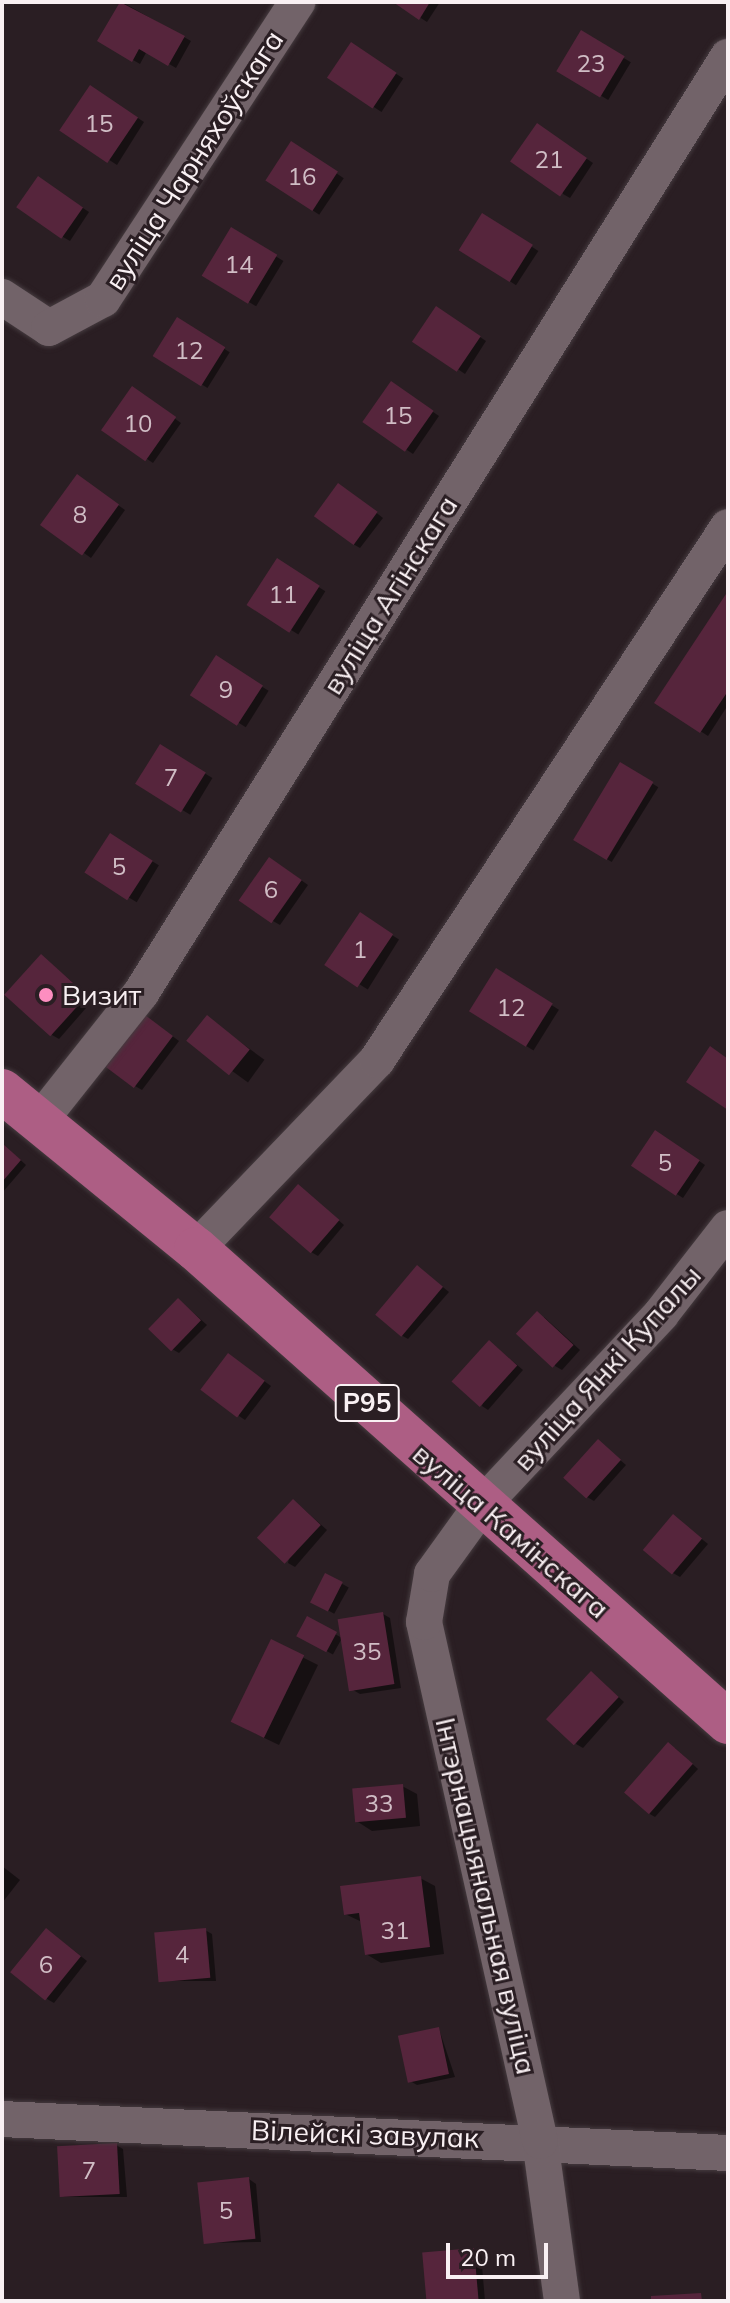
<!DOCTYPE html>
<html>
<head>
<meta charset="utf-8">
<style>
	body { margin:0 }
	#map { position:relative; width:730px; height:2303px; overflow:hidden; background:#2a1e23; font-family:Mulish,sans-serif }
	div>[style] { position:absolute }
	.shadow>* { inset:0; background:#0007; transform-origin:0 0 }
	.building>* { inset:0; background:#56253c; transform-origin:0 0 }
	.roads { filter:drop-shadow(0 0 2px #453b3f) drop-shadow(0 0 2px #453b3f) }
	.street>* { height:36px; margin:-18px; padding:0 18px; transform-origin:18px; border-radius:18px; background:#726369 }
	.primary>* { height:44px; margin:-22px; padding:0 22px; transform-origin:22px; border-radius:22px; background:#ad5e84 }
	.dots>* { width:22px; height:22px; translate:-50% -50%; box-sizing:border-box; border:4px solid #2a1e23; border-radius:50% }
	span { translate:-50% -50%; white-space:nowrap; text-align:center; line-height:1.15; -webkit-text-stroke:6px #2a1e23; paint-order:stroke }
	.number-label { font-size:24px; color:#d0bdc5 }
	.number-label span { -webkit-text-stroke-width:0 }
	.shield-label span { padding:2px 6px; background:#2a1e23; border:2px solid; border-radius:6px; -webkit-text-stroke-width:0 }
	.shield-label { font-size:26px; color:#f9f0f3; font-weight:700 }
	.street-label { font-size:28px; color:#f9f0f3 }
	.poi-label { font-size:28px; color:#f9f0f3 }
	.left { translate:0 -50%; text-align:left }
	.frame { position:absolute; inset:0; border:4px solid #f9f0f3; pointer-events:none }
	.scale { position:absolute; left:446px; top:2243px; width:102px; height:36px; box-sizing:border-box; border:4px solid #f9f0f3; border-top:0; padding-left:10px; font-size:24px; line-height:28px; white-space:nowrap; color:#f9f0f3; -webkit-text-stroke:6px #2a1e23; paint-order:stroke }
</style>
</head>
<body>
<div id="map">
	<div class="shadow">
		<div style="clip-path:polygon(122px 2px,191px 41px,176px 68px,147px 51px,140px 64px,100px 41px)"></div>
		<div style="clip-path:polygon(396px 2px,440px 2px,427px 22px)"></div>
		<div style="left:582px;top:33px;width:57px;height:44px;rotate:31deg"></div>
		<div style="left:358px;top:49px;width:54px;height:40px;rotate:33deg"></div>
		<div style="clip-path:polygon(98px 92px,144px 122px,117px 165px,63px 130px)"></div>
		<div style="clip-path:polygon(544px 130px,593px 163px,570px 198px,563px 194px)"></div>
		<div style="left:299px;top:148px;width:54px;height:44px;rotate:34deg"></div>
		<div style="clip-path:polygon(45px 183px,89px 212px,70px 241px,63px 237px)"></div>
		<div style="left:483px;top:215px;width:66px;height:41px;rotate:33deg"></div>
		<div style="left:232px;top:230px;width:60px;height:53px;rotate:31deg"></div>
		<div style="clip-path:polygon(444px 313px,486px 341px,465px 374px,416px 341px)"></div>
		<div style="left:178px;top:320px;width:61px;height:42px;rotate:32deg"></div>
		<div style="clip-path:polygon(398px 388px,439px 416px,413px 454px,365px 422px)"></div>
		<div style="clip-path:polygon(139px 393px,181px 423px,153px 463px,104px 430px)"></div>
		<div style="clip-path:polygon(84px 481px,125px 510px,91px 558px,43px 524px)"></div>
		<div style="clip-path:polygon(346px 489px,383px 518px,360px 548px,353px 544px)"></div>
		<div style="left:277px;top:561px;width:57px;height:51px;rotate:32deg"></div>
		<div style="clip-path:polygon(728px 595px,728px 705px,708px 736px,657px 703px)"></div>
		<div style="left:216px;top:658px;width:62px;height:43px;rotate:32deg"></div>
		<div style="left:161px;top:747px;width:60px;height:43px;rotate:31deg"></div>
		<div style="left:621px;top:764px;width:44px;height:88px;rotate:32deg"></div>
		<div style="left:110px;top:836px;width:57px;height:43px;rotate:31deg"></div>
		<div style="clip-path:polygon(277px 863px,308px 885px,280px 925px,273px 921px)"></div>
		<div style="left:360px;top:915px;width:46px;height:59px;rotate:32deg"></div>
		<div style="clip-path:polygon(48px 961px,93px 1000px,59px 1039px,52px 1035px)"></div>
		<div style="left:497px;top:971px;width:73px;height:48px;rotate:32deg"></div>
		<div style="left:207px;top:1018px;width:71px;height:28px;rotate:36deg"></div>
		<div style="clip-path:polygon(152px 1021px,179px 1041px,142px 1090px,135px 1086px)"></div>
		<div style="clip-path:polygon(662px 1136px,705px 1165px,683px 1198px,633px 1166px)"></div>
		<div style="clip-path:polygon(2px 1143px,26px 1165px,2px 1193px)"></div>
		<div style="clip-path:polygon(305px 1191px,344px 1225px,318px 1256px,311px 1252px)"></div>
		<div style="clip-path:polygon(418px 1267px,449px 1292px,408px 1339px,401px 1335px)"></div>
		<div style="clip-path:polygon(179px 1300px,207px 1325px,179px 1353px,172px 1349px)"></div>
		<div style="clip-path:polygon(544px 1317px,580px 1350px,562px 1370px,555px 1366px)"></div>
		<div style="clip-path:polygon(496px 1347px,523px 1370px,488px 1410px,482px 1406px)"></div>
		<div style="clip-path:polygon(235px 1360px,271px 1386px,245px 1420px,239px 1416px)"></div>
		<div style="clip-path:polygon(599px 1442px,626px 1465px,594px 1501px,587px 1497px)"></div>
		<div style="clip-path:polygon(300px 1506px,327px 1530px,295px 1567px,288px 1563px)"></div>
		<div style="clip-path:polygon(673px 1516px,708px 1544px,680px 1577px,673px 1573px)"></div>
		<div style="left:326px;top:1575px;width:26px;height:30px;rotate:29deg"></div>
		<div style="clip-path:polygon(383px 1614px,390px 1618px,401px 1688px,360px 1694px,353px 1690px)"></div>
		<div style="left:308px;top:1619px;width:39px;height:19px;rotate:29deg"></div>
		<div style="clip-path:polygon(272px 1642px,318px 1665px,279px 1745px,248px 1730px)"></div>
		<div style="clip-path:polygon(598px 1678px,624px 1702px,583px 1748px,576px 1744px)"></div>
		<div style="clip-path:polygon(675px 1748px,698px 1769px,655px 1817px,648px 1813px)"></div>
		<div style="clip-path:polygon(402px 1786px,417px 1794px,420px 1826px,372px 1831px,358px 1822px)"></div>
		<div style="clip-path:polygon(2px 1866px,20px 1880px,2px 1903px)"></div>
		<div style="clip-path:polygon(420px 1878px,435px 1886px,444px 1954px,381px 1963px,366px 1954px,362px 1922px,345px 1914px)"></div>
		<div style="clip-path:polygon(205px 1930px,212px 1934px,216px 1981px,160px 1981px)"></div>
		<div style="clip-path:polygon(53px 1934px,87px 1961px,54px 2003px,47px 1999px)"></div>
		<div style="clip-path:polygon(439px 2029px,455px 2077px,417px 2085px,410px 2081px)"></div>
		<div style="clip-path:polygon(116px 2145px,123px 2149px,127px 2197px,63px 2197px)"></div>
		<div style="clip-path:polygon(249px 2179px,256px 2184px,261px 2242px,204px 2243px)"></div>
		<div style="clip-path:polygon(474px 2250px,481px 2254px,485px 2301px,428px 2301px)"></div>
	</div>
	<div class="building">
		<div style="clip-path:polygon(120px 2px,185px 36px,168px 66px,139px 49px,132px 62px,97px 41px)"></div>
		<div style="clip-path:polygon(393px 2px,430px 2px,419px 20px)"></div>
		<div style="left:581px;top:30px;width:51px;height:48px;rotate:31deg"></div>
		<div style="left:351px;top:42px;width:55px;height:43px;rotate:34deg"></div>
		<div style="left:90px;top:85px;width:58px;height:55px;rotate:34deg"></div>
		<div style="left:537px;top:123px;width:61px;height:47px;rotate:35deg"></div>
		<div style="left:291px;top:141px;width:56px;height:47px;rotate:33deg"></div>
		<div style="left:38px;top:176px;width:55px;height:38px;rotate:35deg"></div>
		<div style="left:482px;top:213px;width:60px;height:44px;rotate:32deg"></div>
		<div style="left:231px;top:227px;width:54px;height:57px;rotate:31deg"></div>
		<div style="left:436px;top:306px;width:54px;height:43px;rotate:34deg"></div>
		<div style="left:177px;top:317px;width:57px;height:46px;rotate:32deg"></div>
		<div style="left:391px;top:381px;width:52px;height:50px;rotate:35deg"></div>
		<div style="left:132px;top:386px;width:54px;height:54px;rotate:35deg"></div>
		<div style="left:77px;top:474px;width:52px;height:63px;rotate:36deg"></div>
		<div style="left:338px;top:483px;width:49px;height:41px;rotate:36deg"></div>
		<div style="left:277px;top:558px;width:51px;height:56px;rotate:33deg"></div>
		<div style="clip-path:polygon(728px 591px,728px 691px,700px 733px,654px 703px)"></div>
		<div style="left:216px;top:655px;width:56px;height:48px;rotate:33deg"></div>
		<div style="left:160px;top:744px;width:54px;height:47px;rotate:32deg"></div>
		<div style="left:620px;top:762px;width:39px;height:91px;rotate:31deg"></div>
		<div style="left:110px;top:833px;width:51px;height:47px;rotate:33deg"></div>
		<div style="left:269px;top:857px;width:40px;height:53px;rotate:35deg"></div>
		<div style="left:360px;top:912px;width:40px;height:64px;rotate:34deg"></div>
		<div style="left:41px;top:954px;width:62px;height:55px;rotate:42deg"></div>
		<div style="left:496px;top:968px;width:67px;height:51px;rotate:32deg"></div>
		<div style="left:145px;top:1015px;width:35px;height:65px;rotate:37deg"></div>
		<div style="left:207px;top:1015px;width:55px;height:33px;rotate:39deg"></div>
		<div style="clip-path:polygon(710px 1046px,728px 1059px,728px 1110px,686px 1082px)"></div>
		<div style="left:655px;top:1130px;width:54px;height:43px;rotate:34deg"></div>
		<div style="clip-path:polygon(2px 1143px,21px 1160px,2px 1182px)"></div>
		<div style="left:298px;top:1184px;width:55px;height:44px;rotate:41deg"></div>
		<div style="left:417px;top:1265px;width:34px;height:65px;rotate:40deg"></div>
		<div style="left:178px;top:1298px;width:32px;height:43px;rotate:44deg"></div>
		<div style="left:537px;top:1311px;width:50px;height:31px;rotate:43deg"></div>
		<div style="left:489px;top:1340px;width:38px;height:56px;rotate:42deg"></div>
		<div style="left:228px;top:1353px;width:46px;height:46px;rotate:37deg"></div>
		<div style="left:598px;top:1439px;width:31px;height:52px;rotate:42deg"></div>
		<div style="left:293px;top:1499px;width:38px;height:53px;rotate:43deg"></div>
		<div style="left:673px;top:1514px;width:38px;height:47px;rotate:40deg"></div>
		<div style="left:325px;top:1573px;width:20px;height:33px;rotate:27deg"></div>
		<div style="left:383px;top:1612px;width:73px;height:46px;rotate:81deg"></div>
		<div style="left:307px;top:1616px;width:34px;height:23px;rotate:28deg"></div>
		<div style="left:271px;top:1639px;width:37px;height:92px;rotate:26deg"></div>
		<div style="left:591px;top:1671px;width:38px;height:66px;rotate:43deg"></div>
		<div style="left:668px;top:1742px;width:33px;height:67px;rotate:41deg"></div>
		<div style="left:403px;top:1784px;width:34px;height:51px;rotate:85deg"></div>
		<div style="clip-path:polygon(421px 1876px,430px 1947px,365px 1955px,359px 1913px,344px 1915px,340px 1886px)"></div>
		<div style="left:46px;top:1928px;width:45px;height:57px;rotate:39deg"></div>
		<div style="left:206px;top:1928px;width:50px;height:52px;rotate:85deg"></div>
		<div style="left:439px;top:2027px;width:48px;height:42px;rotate:78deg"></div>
		<div style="left:117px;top:2143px;width:51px;height:60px;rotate:87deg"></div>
		<div style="left:249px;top:2177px;width:62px;height:52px;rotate:84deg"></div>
		<div style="left:474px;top:2248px;width:53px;height:52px;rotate:85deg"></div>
		<div style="clip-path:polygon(701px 2293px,702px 2301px,651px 2301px,651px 2296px)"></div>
	</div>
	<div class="roads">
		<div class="street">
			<div style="left:2px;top:297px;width:56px;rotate:33.4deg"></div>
			<div style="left:49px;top:328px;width:61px;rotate:-28.2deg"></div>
			<div style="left:103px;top:299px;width:355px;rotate:-56.8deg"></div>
			<div style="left:38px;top:1123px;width:166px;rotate:-51.6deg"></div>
			<div style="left:141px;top:993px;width:1105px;rotate:-57.91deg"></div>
			<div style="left:196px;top:1249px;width:262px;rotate:-46.2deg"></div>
			<div style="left:377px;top:1060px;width:638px;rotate:-56.63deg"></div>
			<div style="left:2px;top:2119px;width:727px;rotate:2.68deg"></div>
			<div style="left:562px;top:2301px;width:162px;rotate:-97.8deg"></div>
			<div style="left:540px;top:2141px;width:532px;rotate:-102.6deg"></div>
			<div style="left:424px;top:1622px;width:49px;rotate:-80.5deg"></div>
			<div style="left:432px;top:1574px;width:84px;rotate:-54.2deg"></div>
			<div style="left:481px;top:1506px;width:263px;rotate:-46.8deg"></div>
			<div style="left:661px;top:1314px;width:109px;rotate:-52.1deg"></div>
		</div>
		<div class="primary">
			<div style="left:2px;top:1091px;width:250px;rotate:39.2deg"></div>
			<div style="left:196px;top:1249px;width:712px;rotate:41.64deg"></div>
		</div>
	</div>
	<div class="dots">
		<div style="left:46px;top:995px;background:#fd8ec0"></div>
	</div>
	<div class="number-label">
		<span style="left:591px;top:64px">23</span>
		<span style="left:99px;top:124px">15</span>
		<span style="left:549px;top:160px">21</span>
		<span style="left:302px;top:177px">16</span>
		<span style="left:239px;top:265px">14</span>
		<span style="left:189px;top:351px">12</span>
		<span style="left:398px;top:416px">15</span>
		<span style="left:138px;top:424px">10</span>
		<span style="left:80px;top:515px">8</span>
		<span style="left:283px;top:595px">11</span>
		<span style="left:226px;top:690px">9</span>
		<span style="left:171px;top:778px">7</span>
		<span style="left:119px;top:867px">5</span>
		<span style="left:271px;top:890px">6</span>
		<span style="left:360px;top:950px">1</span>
		<span style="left:511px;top:1008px">12</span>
		<span style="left:665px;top:1163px">5</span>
		<span style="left:367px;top:1652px">35</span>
		<span style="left:379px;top:1804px">33</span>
		<span style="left:395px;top:1931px">31</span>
		<span style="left:182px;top:1955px">4</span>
		<span style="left:46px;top:1965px">6</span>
		<span style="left:89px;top:2171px">7</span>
		<span style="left:226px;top:2211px">5</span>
	</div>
	<div class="shield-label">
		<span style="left:367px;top:1403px">Р95</span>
	</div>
	<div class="street-label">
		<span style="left:194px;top:160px;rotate:-57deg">вуліца Чарняхоўскага</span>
		<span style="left:390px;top:595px;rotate:-58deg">вуліца Агінскага</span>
		<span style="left:607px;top:1368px;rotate:-48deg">вуліца Янкі Купалы</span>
		<span style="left:511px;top:1531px;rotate:41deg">вуліца Камінскага</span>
		<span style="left:486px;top:1896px;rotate:77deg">Інтэрнацыянальная вуліца</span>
		<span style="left:365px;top:2134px;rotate:2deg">Вілейскі завулак</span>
	</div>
	<div class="poi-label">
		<span class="left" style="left:62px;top:995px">Визит</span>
	</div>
	<div class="frame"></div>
	<div class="scale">20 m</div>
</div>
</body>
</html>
